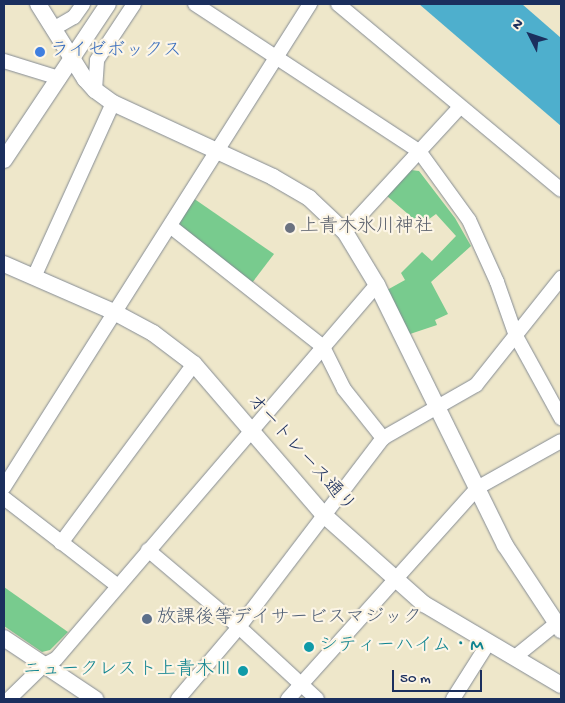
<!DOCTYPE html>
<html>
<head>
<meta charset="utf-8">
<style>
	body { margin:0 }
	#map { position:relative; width:565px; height:703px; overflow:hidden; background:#eee7ca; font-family:"Gochi Hand","Klee One",sans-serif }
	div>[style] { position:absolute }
	.green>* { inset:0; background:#78cb8e }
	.water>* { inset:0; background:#4eafcd }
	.roads { filter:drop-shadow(0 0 1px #848b94) drop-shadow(0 0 1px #848b94) }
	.minor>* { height:14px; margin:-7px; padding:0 7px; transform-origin:7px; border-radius:7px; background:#fff }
	.tertiary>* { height:16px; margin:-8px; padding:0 8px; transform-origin:8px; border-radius:8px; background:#fff }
	.dots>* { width:14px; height:14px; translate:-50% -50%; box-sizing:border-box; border:2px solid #fcf5e5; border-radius:50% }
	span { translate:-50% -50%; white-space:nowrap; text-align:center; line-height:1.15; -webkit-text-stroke:4.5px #fcf5e5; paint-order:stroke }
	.shop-label { font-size:19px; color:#366cbe }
	.left { translate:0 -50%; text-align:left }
	.worship-label { font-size:19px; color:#5b616d }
	.street-label { font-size:19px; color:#1b2f5e }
	.service-label { font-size:19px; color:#4e5e75 }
	.culture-label { font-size:19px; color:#0d838f }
	.right { translate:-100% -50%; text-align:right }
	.frame { position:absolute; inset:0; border:5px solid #1b2f5e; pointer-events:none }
	.north { position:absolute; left:505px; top:10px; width:50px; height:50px; -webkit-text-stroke:4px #fcf5e5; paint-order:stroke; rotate:311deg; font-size:14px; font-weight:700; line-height:20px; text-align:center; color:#1b2f5e }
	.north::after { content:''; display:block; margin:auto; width:18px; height:22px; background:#1b2f5e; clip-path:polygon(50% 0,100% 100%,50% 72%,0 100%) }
	.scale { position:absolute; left:392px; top:670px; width:90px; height:22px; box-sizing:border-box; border:2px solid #1b2f5e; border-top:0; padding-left:6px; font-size:15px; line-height:18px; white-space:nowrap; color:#1b2f5e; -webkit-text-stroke:4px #fcf5e5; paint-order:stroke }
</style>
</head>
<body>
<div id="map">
	<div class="green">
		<div style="clip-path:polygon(411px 170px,419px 171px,455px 218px,471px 246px,431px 282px,448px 314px,435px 320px,437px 325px,410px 334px,387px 290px,405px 280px,401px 273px,422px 252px,432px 261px,456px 236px,436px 214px,425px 222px,420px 216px,415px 220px,387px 196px)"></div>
		<div style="clip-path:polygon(193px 198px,274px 254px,252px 283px,180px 227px,179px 221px)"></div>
		<div style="clip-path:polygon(4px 587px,68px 632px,50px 650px,42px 652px,4px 626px)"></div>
	</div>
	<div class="water">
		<div style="clip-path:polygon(419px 4px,522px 4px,561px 38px,561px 126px)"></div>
	</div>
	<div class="roads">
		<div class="minor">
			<div style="left:195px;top:4px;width:268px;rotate:33.3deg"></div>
			<div style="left:419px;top:151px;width:85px;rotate:54.1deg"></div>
			<div style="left:469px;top:220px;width:68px;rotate:65.7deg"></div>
			<div style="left:497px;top:282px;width:57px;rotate:70.6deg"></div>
			<div style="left:516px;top:336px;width:94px;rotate:61.2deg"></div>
			<div style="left:338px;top:4px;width:290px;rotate:39.8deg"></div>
			<div style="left:53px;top:29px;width:24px;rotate:-30deg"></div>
			<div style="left:74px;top:17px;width:16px;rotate:-55deg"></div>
			<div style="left:4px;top:61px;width:58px;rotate:17.2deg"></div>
			<div style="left:95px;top:90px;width:30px;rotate:-86deg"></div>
			<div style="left:97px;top:60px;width:67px;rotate:-56.5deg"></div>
			<div style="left:170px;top:226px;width:195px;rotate:38.3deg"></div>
			<div style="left:323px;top:347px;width:47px;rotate:63.4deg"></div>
			<div style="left:344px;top:389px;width:63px;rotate:51.5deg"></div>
			<div style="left:345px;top:232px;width:170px;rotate:-47.4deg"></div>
			<div style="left:34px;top:277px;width:191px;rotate:-65.6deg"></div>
			<div style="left:4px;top:487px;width:572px;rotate:-57.64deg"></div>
			<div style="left:4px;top:498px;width:144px;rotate:37.7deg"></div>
			<div style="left:61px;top:543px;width:223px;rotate:-53.4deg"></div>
			<div style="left:148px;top:550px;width:119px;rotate:40.2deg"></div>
			<div style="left:239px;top:627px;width:106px;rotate:42.7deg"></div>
			<div style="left:515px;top:657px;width:54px;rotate:-39deg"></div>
			<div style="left:9px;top:699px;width:49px;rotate:-44.2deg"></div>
			<div style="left:44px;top:665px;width:13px;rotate:-27deg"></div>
			<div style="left:56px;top:659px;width:493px;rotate:-49.4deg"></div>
			<div style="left:178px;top:699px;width:94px;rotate:-49.7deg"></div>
			<div style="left:239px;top:627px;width:238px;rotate:-52.7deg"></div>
			<div style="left:383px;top:438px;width:107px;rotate:-29.7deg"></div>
			<div style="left:476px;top:385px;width:137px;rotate:-51.5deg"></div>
			<div style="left:288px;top:699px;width:283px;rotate:-48.1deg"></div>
			<div style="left:477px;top:488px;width:96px;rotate:-29.2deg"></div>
			<div style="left:453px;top:699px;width:67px;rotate:-57.7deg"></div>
		</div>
		<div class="tertiary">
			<div style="left:38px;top:4px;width:89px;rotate:57.9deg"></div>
			<div style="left:85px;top:79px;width:15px;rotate:48deg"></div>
			<div style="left:95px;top:90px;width:22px;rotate:36deg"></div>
			<div style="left:113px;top:103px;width:176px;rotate:24.8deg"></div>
			<div style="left:273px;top:177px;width:42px;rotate:30.3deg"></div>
			<div style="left:309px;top:198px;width:50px;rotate:43.4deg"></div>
			<div style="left:345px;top:232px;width:62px;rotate:58.9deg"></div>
			<div style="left:377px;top:285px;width:290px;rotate:63.8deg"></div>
			<div style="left:505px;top:545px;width:102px;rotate:56.6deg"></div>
			<div style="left:4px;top:160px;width:187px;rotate:-56.3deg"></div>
			<div style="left:4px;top:264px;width:120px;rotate:23.6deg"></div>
			<div style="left:114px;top:312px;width:44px;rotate:28.3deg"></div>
			<div style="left:153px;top:333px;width:51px;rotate:37.1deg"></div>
			<div style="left:194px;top:364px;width:199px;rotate:49.3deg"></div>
			<div style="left:324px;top:515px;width:134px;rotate:41.7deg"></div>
			<div style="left:424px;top:604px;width:159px;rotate:30.6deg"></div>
			<div style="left:4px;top:638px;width:110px;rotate:33.8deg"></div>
		</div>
	</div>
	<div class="dots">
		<div style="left:40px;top:52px;background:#3f7fe0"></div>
		<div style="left:290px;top:228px;background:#6b7280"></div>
		<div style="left:147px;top:619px;background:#5c6f8a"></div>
		<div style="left:309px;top:647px;background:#0f9aa8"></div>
		<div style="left:243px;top:671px;background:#0f9aa8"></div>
	</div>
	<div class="shop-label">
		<span class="left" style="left:50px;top:52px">ライゼボックス</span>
	</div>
	<div class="worship-label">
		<span class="left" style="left:300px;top:228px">上青木氷川神社</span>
	</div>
	<div class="street-label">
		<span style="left:300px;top:454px;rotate:48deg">オートレース通り</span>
	</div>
	<div class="service-label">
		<span class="left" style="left:157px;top:619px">放課後等デイサービスマジック</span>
	</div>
	<div class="culture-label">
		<span class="left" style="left:319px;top:647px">シティーハイム・M</span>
		<span class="right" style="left:233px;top:671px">ニュークレスト上青木Ⅲ</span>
	</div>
	<div class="frame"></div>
	<div class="north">N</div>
	<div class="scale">50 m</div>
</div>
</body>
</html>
